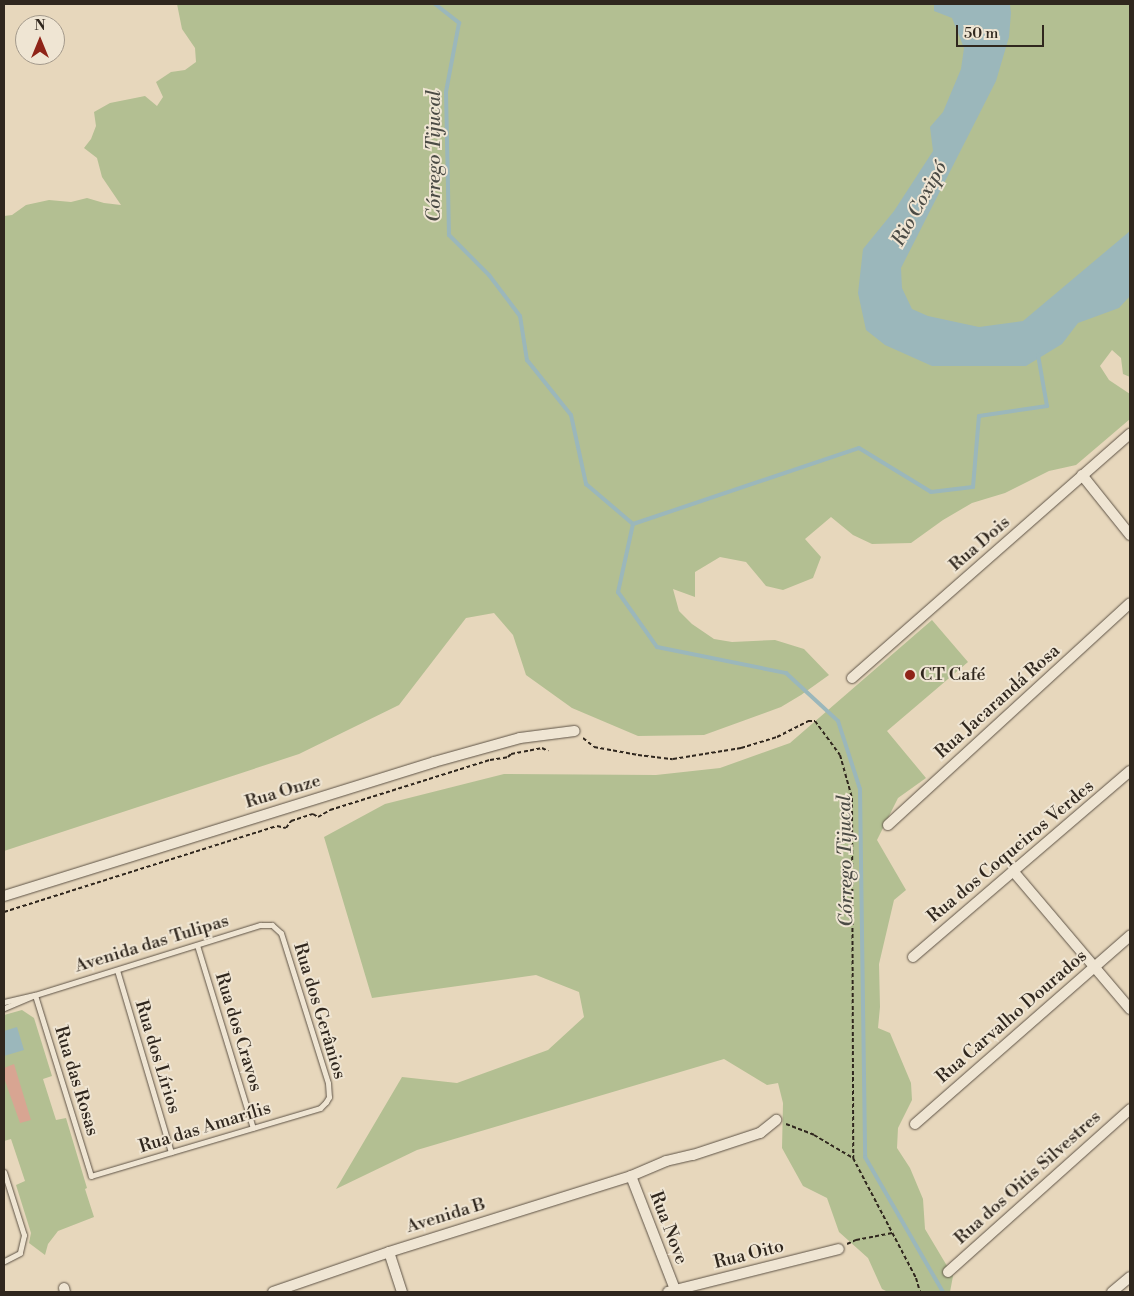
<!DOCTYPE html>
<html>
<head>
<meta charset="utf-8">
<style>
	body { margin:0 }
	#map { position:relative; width:1134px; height:1296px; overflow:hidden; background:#e7d7bc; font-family:"Libre Bodoni",serif }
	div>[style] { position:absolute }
	.green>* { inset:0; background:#b3bf92 }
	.water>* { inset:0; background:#9bb7bb }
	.stream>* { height:4px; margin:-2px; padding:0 2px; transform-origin:2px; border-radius:2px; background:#9bb7bb }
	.building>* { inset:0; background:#d8a592 }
	.path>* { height:2px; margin-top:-1px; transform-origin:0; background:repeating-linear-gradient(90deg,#30271e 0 4px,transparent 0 6.5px) }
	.roads { filter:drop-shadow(0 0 1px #5e5346) drop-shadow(0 0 1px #5e5346) }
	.service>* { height:5px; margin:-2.5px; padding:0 2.5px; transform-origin:2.5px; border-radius:2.5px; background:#efe5d3 }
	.minor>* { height:10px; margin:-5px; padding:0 5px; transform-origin:5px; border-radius:5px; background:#efe5d3 }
	.dots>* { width:14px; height:14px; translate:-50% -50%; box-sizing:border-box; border:2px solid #efe5d3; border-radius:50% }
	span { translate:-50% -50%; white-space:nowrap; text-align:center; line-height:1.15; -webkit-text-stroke:4px #efe5d3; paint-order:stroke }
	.street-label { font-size:18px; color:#30271e }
	.poi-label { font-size:18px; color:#30271e }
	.left { translate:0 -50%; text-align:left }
	.water-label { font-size:19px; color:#4b4b45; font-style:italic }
	.frame { position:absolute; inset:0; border:5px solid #30271e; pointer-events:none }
	.north { position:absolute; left:15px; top:15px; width:50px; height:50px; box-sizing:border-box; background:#efe5d3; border:1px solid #a3998b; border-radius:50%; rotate:0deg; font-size:14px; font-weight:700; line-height:20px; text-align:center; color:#30271e }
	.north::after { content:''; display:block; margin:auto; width:18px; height:22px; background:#8f2418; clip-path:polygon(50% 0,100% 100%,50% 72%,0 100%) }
	.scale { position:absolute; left:956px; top:25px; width:88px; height:22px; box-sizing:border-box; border:2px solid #30271e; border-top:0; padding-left:6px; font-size:15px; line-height:18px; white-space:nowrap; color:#30271e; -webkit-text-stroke:4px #efe5d3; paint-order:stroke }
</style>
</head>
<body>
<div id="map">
	<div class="green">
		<div style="clip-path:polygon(177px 4px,1130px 4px,1130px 377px,1123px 374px,1121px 358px,1112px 350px,1100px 366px,1109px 380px,1130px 394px,1130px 419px,1076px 465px,1049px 471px,1005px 493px,972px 503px,943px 520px,911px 543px,872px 544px,853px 535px,831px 517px,805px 539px,821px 557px,813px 578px,783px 590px,766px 586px,746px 562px,720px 557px,695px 572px,695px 597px,673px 589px,679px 611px,692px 624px,714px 639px,732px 642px,775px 640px,804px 649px,829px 675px,801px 695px,781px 707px,704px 735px,638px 736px,572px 708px,526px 675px,513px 635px,494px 613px,466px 618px,399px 705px,299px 754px,4px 851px,4px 216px,12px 215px,26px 205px,49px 200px,71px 202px,87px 198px,104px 203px,121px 205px,102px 177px,97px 158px,84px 148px,91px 139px,96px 126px,94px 112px,110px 103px,145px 96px,157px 106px,163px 97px,156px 82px,171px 72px,185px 70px,196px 62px,195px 48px,182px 29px)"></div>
		<div style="clip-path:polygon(932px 620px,968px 662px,887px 731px,926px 778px,898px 798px,877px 840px,906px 890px,894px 900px,879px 964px,880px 1007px,878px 1028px,890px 1033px,911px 1083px,912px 1100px,898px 1128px,897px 1148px,910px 1168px,923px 1199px,925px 1229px,953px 1276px,950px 1292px,888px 1292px,882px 1289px,868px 1258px,839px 1232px,827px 1198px,803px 1186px,782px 1148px,783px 1103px,778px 1083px,767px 1085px,724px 1059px,417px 1150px,336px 1189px,402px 1077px,457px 1083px,548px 1050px,584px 1017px,579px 992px,536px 975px,372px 998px,324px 837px,385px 804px,504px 774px,656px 775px,720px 768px,790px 743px)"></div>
		<div style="clip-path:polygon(22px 1010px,34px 1018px,52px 1076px,43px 1079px,56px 1120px,66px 1118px,87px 1188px,85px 1189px,94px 1217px,58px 1231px,48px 1244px,45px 1255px,29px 1243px,31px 1233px,16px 1185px,25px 1181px,11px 1139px,4px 1141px,4px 1015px)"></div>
	</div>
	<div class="water">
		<div style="clip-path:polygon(934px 4px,1010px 4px,1011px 13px,1009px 37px,996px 81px,901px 268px,902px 288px,912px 309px,928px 316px,979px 327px,1023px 321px,1130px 231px,1130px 296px,1119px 308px,1078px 323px,1062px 344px,1026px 366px,932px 366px,885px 345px,866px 330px,858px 293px,863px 249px,894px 211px,933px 151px,930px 127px,943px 112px,961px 69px,964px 48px,952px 18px,934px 11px)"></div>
		<div style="clip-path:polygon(17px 1027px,24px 1050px,4px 1056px,4px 1031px)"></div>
	</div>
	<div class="stream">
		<div style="left:435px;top:4px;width:31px;rotate:38deg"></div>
		<div style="left:459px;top:23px;width:70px;rotate:100.7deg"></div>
		<div style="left:446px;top:92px;width:143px;rotate:88.8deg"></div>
		<div style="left:449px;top:235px;width:57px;rotate:45deg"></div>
		<div style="left:489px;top:275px;width:51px;rotate:52.9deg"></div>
		<div style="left:520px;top:316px;width:45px;rotate:81deg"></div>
		<div style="left:527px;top:360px;width:70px;rotate:51.3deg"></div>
		<div style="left:571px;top:415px;width:71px;rotate:77.7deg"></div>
		<div style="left:586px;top:484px;width:62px;rotate:40.4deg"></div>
		<div style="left:633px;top:524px;width:70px;rotate:102.4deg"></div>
		<div style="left:618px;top:592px;width:67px;rotate:54.7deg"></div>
		<div style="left:657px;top:647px;width:132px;rotate:11.4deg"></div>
		<div style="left:786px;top:673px;width:71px;rotate:42.7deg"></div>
		<div style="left:838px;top:721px;width:71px;rotate:72.1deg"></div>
		<div style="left:860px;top:789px;width:368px;rotate:89.2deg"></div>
		<div style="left:865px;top:1157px;width:156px;rotate:60deg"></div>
		<div style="left:633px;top:524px;width:238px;rotate:-18.6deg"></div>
		<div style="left:859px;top:448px;width:84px;rotate:31.4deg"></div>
		<div style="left:931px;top:492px;width:42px;rotate:-6.8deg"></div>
		<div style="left:973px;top:487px;width:71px;rotate:-85.2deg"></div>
		<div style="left:979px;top:416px;width:69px;rotate:-8.4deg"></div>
		<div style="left:1047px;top:406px;width:52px;rotate:-100deg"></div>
	</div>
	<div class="building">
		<div style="clip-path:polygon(14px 1064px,31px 1120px,20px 1123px,4px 1078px,4px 1068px)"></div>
	</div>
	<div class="path">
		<div style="left:583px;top:738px;width:14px;rotate:39deg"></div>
		<div style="left:594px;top:747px;width:45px;rotate:10.3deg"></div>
		<div style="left:638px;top:755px;width:35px;rotate:7deg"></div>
		<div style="left:673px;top:759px;width:69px;rotate:-9.2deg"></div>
		<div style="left:741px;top:748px;width:38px;rotate:-17deg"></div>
		<div style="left:777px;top:737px;width:35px;rotate:-27deg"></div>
		<div style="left:808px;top:721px;width:7px"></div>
		<div style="left:815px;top:721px;width:42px;rotate:53.7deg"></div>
		<div style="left:840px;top:755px;width:45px;rotate:74.4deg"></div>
		<div style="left:852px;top:798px;width:360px;rotate:89.8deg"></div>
		<div style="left:4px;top:912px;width:286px;rotate:-17.5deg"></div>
		<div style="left:277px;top:826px;width:9px;rotate:13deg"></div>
		<div style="left:286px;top:828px;width:9px;rotate:-54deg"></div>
		<div style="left:291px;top:821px;width:23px;rotate:-18deg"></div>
		<div style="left:313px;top:814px;width:6px;rotate:31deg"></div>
		<div style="left:318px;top:817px;width:14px;rotate:-30deg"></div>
		<div style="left:330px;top:810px;width:168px;rotate:-17.4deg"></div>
		<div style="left:490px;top:760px;width:18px;rotate:-9deg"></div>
		<div style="left:508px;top:757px;width:4px;rotate:-45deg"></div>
		<div style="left:511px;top:754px;width:32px;rotate:-11deg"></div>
		<div style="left:542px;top:748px;width:7px;rotate:27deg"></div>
		<div style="left:786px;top:1124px;width:30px;rotate:21deg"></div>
		<div style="left:814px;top:1135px;width:45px;rotate:30.5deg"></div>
		<div style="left:853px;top:1158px;width:136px;rotate:62.3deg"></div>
		<div style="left:916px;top:1278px;width:15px;rotate:74deg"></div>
		<div style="left:847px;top:1244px;width:10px;rotate:-24deg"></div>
		<div style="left:856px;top:1240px;width:37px;rotate:-11deg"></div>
	</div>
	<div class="roads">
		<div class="service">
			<div style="left:260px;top:925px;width:12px"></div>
			<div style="left:272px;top:925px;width:12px;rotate:42deg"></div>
			<div style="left:281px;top:933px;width:157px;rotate:72.6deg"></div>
			<div style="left:328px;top:1083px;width:14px;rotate:86deg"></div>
			<div style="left:329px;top:1097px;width:6px;rotate:121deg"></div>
			<div style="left:326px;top:1102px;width:8px;rotate:135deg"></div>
			<div style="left:320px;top:1108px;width:239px;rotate:163.5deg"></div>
			<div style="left:91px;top:1176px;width:189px;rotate:-107.2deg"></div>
			<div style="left:35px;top:995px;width:236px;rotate:-17.3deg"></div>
			<div style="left:197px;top:945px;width:191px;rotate:73deg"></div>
			<div style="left:117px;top:970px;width:190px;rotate:73.5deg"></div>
			<div style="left:4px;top:1002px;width:32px;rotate:-13deg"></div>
			<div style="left:35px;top:995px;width:34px;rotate:157deg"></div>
			<div style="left:4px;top:1172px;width:66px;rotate:72.4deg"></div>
			<div style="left:24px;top:1235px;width:18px;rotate:103deg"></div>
			<div style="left:20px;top:1253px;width:18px;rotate:153deg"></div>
		</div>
		<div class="minor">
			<div style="left:1082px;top:475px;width:77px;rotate:51.3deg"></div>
			<div style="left:852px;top:678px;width:370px;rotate:-41.3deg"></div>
			<div style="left:888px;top:825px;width:328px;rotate:-42.5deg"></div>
			<div style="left:1013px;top:871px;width:181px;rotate:49.7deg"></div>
			<div style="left:4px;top:896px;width:450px;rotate:-17.3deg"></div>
			<div style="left:434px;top:762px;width:89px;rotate:-15.6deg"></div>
			<div style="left:520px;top:738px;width:55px;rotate:-7.3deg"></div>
			<div style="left:913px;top:957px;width:286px;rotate:-40.6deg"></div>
			<div style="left:915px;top:1124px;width:286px;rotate:-41.2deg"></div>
			<div style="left:631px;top:1176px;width:124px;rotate:68.8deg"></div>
			<div style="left:389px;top:1252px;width:42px;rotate:72deg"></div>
			<div style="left:948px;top:1272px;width:244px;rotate:-41.8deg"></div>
			<div style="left:64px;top:1288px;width:4px;rotate:76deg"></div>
			<div style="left:273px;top:1292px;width:123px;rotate:-19deg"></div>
			<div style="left:389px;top:1252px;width:254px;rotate:-17.4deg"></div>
			<div style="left:631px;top:1176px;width:38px;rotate:-23deg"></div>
			<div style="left:666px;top:1161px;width:28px;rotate:-13deg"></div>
			<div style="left:693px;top:1155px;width:71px;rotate:-18.2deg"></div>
			<div style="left:760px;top:1133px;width:21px;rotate:-39deg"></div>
			<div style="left:668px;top:1292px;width:176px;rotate:-14.1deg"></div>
			<div style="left:1112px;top:1292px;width:23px;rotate:-40deg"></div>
		</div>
	</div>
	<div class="dots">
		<div style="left:910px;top:675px;background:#8f2418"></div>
	</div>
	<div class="street-label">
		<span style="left:980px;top:544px;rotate:-41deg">Rua Dois</span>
		<span style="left:998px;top:702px;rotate:-42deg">Rua Jacarandá Rosa</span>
		<span style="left:283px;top:792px;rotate:-17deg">Rua Onze</span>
		<span style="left:1011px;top:852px;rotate:-40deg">Rua dos Coqueiros Verdes</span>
		<span style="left:152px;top:944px;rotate:-17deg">Avenida das Tulipas</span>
		<span style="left:319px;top:1011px;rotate:73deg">Rua dos Gerânios</span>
		<span style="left:1012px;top:1017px;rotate:-41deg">Rua Carvalho Dourados</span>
		<span style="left:238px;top:1032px;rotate:73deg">Rua dos Cravos</span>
		<span style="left:157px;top:1057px;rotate:73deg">Rua dos Lírios</span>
		<span style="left:76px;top:1081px;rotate:73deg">Rua das Rosas</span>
		<span style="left:205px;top:1128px;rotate:-17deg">Rua das Amarílis</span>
		<span style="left:1028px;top:1178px;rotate:-42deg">Rua dos Oitis Silvestres</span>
		<span style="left:446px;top:1216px;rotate:-17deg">Avenida B</span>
		<span style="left:668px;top:1228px;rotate:69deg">Rua Nove</span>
		<span style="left:749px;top:1255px;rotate:-14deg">Rua Oito</span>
	</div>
	<div class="poi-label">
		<span class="left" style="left:920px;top:675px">CT Café</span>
	</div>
	<div class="water-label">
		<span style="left:435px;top:156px;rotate:-90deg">Córrego Tijucal</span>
		<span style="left:920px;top:204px;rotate:-61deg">Rio Coxipó</span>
		<span style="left:846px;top:861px;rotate:-91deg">Córrego Tijucal</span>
	</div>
	<div class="frame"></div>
	<div class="north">N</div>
	<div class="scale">50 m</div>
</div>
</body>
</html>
